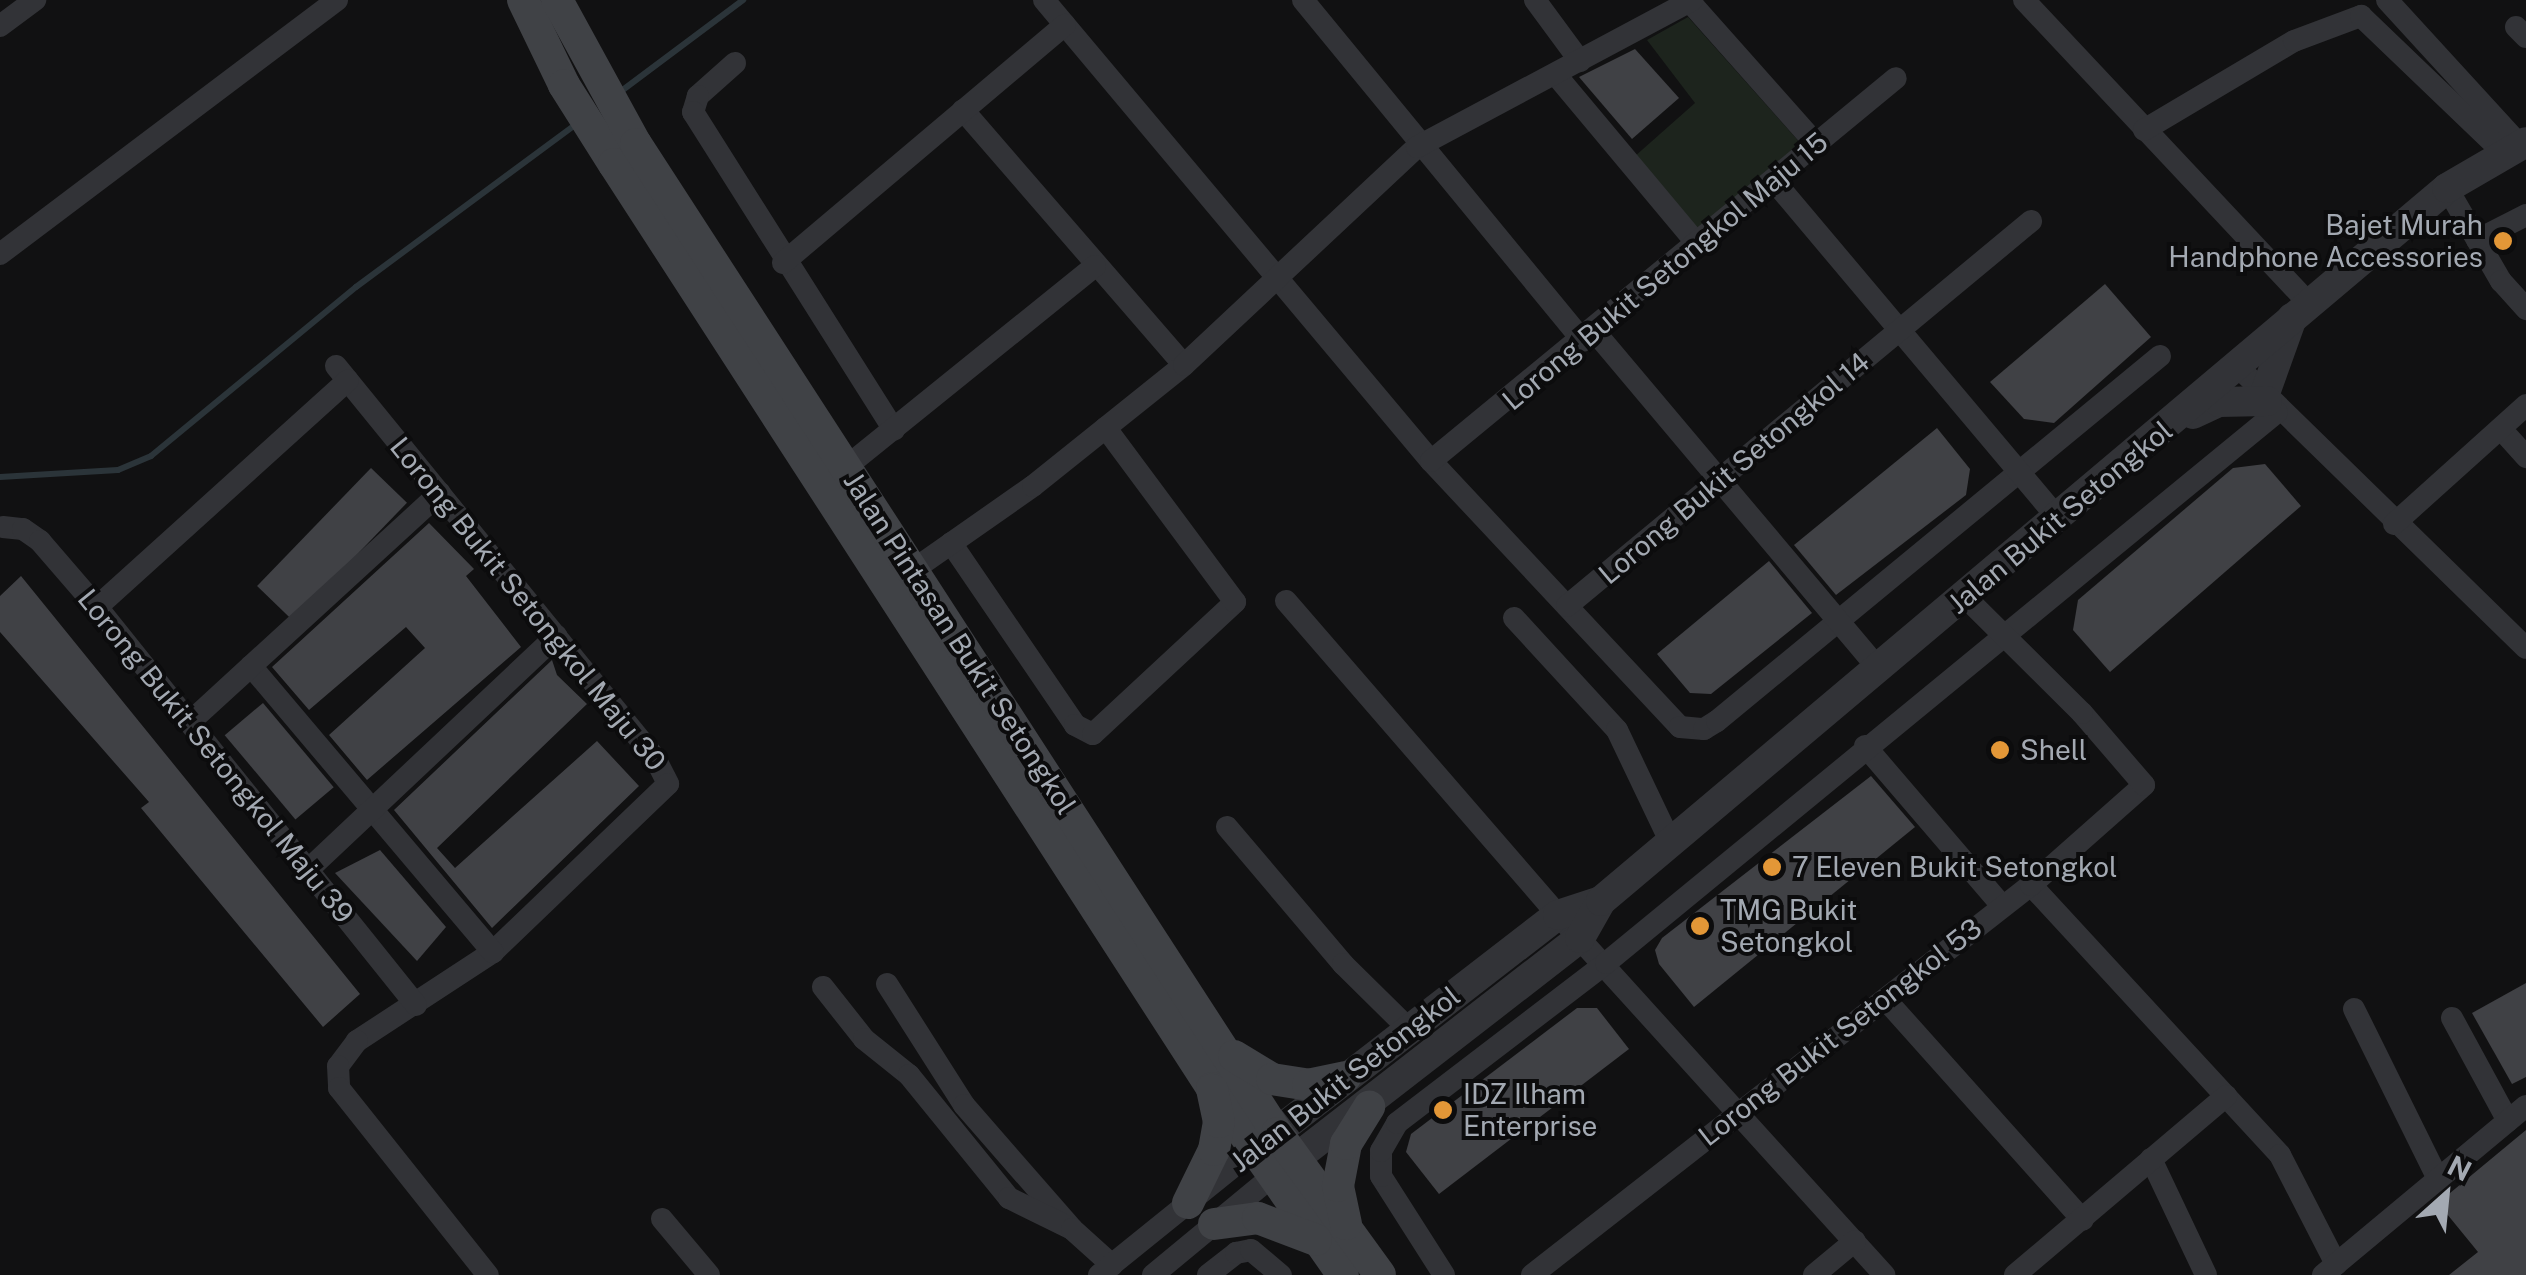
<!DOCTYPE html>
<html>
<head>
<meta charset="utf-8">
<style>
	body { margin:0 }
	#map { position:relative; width:2526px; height:1275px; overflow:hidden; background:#111112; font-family:"Public Sans",sans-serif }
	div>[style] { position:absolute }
	.green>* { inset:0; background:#1d241d }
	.stream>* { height:6px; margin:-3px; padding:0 3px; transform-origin:3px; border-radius:3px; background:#2b3439 }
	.building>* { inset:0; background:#404145; transform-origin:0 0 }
	.minor>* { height:22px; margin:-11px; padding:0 11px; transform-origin:11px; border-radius:11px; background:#323337 }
	.tertiary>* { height:30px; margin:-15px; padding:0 15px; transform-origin:15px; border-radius:15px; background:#323337 }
	.secondary>* { height:32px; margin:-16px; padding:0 16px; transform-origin:16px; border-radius:16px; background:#404246 }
	.dots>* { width:28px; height:28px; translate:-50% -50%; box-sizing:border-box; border:5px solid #0c0c0d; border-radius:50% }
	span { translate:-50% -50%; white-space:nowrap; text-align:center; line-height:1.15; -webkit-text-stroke:8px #0c0c0d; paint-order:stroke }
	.poi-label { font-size:28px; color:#a3a9b2 }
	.right { translate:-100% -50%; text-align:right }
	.left { translate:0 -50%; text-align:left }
	.street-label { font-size:28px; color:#a3a9b2 }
	.north { position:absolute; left:2396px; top:1145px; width:100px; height:100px; -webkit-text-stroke:8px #0c0c0d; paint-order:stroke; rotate:27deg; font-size:28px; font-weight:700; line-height:40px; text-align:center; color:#a3a9b2 }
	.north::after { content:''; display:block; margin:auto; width:35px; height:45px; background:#a3a9b2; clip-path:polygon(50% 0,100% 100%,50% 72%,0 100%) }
</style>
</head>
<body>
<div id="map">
	<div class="green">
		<div style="clip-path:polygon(1688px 17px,1802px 145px,1700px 232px,1634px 157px,1695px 103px,1647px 40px)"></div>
	</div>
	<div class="stream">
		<div style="left:620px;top:92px;width:154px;rotate:-36.8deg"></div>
		<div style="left:0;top:477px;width:118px;rotate:-3.4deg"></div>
		<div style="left:118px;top:470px;width:36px;rotate:-23deg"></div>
		<div style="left:151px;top:456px;width:266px;rotate:-39.5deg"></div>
		<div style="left:356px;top:287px;width:276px;rotate:-36.5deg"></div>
	</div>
	<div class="building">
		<div style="clip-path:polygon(1635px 49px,1679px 98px,1632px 139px,1579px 77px)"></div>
		<div style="clip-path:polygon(2105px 284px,2151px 337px,2054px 423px,2024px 419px,1990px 382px)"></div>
		<div style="clip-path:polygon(1937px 428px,1970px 469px,1966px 495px,1836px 595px,1794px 545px)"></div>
		<div style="clip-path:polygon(2265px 464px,2301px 506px,2110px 672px,2073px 630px,2078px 600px,2233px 468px)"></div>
		<div style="left:371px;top:468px;width:50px;height:164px;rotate:44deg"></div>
		<div style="clip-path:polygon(429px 523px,474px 569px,466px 576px,521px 647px,367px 780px,329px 735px,425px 648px,406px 627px,309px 710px,272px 667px)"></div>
		<div style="clip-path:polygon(1769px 561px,1812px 613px,1711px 694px,1690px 693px,1657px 654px)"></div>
		<div style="clip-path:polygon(21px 576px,360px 994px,323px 1027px,141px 808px,149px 802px,0 632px,0 596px)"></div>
		<div style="clip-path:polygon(552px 660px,557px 675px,587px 704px,437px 848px,455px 868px,597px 741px,639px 786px,492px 928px,394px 810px)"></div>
		<div style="left:263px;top:703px;width:110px;height:50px;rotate:50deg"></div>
		<div style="clip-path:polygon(1871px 776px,1915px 827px,1694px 1007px,1659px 964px,1655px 950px,1662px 938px)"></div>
		<div style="clip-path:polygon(380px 850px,446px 927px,417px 961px,335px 873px)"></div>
		<div style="clip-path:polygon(2526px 983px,2526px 1077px,2512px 1084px,2472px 1013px)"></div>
		<div style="clip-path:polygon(1577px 1008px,1597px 1008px,1629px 1049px,1439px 1194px,1406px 1152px,1411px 1134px)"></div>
		<div style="clip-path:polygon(2526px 1130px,2526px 1275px,2449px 1275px,2478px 1252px,2438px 1203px)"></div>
	</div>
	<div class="minor">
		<div style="left:1044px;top:0;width:602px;rotate:49.99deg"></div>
		<div style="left:1431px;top:461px;width:364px;rotate:46.9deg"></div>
		<div style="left:1680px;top:727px;width:24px;rotate:5deg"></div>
		<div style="left:1704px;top:729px;width:15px;rotate:-32deg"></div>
		<div style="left:1717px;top:721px;width:574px;rotate:-39.49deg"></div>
		<div style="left:1303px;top:0;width:441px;rotate:50.6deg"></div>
		<div style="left:1535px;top:0;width:76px;rotate:53.6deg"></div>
		<div style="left:2024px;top:0;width:416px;rotate:46.8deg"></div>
		<div style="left:2387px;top:0;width:197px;rotate:47.5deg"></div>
		<div style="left:1690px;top:2px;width:191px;rotate:48.4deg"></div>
		<div style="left:0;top:26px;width:44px;rotate:-36.6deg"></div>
		<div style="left:2516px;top:27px;width:14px;rotate:45deg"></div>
		<div style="left:735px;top:63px;width:50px;rotate:138.3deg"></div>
		<div style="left:698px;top:96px;width:17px;rotate:107deg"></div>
		<div style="left:693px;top:112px;width:376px;rotate:57.7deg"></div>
		<div style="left:1556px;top:75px;width:222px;rotate:50.1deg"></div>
		<div style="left:963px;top:110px;width:337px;rotate:49.1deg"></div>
		<div style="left:2144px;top:130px;width:174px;rotate:-30.7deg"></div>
		<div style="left:2294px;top:41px;width:72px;rotate:-20.5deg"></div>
		<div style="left:2361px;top:16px;width:198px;rotate:43.8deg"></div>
		<div style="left:1774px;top:181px;width:441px;rotate:49.9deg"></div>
		<div style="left:2447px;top:188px;width:108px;rotate:59.9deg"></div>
		<div style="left:2501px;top:281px;width:38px;rotate:48deg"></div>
		<div style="left:2477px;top:240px;width:55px;rotate:-27deg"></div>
		<div style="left:0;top:254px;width:422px;rotate:-37deg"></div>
		<div style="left:783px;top:263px;width:369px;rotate:-40.2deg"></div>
		<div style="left:1595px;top:332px;width:441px;rotate:49.9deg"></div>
		<div style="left:2236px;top:365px;width:405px;rotate:44.3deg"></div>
		<div style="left:336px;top:366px;width:505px;rotate:50.86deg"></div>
		<div style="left:655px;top:758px;width:29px;rotate:63deg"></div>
		<div style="left:668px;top:784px;width:243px;rotate:136.2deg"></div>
		<div style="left:493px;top:952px;width:163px;rotate:146.8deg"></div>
		<div style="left:357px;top:1041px;width:31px;rotate:127deg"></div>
		<div style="left:338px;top:1066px;width:22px;rotate:87deg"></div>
		<div style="left:339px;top:1088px;width:239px;rotate:51.5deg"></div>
		<div style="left:2501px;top:429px;width:38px;rotate:48deg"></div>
		<div style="left:1431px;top:461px;width:602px;rotate:-39.48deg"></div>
		<div style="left:846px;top:467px;width:320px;rotate:-38.9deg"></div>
		<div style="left:2394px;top:524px;width:178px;rotate:-42deg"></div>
		<div style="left:3px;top:527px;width:20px;rotate:6deg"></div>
		<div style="left:23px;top:529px;width:21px;rotate:35deg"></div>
		<div style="left:40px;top:541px;width:87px;rotate:49.2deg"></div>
		<div style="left:97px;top:607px;width:510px;rotate:51.29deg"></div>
		<div style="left:951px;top:543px;width:220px;rotate:55.7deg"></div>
		<div style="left:1075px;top:725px;width:20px;rotate:27deg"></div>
		<div style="left:1093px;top:734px;width:194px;rotate:-42.9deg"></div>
		<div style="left:1235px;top:602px;width:217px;rotate:-126.6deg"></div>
		<div style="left:913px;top:570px;width:146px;rotate:-35deg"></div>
		<div style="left:1033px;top:486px;width:193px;rotate:-38.7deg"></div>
		<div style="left:1184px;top:365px;width:319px;rotate:-43.1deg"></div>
		<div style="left:1417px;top:147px;width:312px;rotate:-28.1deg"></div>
		<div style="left:1286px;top:601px;width:415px;rotate:49.1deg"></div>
		<div style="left:1558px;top:915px;width:486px;rotate:47.8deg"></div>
		<div style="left:1567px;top:606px;width:603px;rotate:-39.68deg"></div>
		<div style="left:97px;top:607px;width:338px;rotate:-42.1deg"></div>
		<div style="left:1514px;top:618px;width:152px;rotate:47.4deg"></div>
		<div style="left:1617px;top:730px;width:125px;rotate:64.5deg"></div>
		<div style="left:251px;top:666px;width:375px;rotate:49.8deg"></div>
		<div style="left:190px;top:722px;width:339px;rotate:-42.5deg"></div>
		<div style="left:1865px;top:746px;width:211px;rotate:49.4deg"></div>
		<div style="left:1227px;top:827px;width:180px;rotate:49.7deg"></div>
		<div style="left:1343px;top:964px;width:91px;rotate:44.6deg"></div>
		<div style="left:309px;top:869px;width:340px;rotate:-43.3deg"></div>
		<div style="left:2031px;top:885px;width:367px;rotate:47.3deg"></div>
		<div style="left:2280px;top:1155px;width:123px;rotate:62.8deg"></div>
		<div style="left:887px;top:984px;width:143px;rotate:57.5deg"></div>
		<div style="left:964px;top:1105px;width:164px;rotate:48.9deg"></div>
		<div style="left:823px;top:987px;width:66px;rotate:51.7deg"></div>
		<div style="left:864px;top:1039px;width:58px;rotate:38.7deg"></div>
		<div style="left:909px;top:1075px;width:159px;rotate:50.9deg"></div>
		<div style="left:1009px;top:1198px;width:70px;rotate:26.2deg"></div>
		<div style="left:1072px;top:1229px;width:54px;rotate:42deg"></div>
		<div style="left:1886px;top:1000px;width:295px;rotate:48.2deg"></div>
		<div style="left:2354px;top:1009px;width:187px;rotate:63.7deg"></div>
		<div style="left:2452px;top:1018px;width:117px;rotate:61.5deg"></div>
		<div style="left:2151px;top:1159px;width:128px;rotate:64.6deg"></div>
		<div style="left:662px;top:1219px;width:73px;rotate:50deg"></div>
		<div style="left:1099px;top:1275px;width:201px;rotate:-38.9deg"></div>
		<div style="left:1153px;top:1275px;width:157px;rotate:-39.6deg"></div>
		<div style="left:1208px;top:1275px;width:36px;rotate:-38deg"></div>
		<div style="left:1236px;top:1253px;width:15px;rotate:-11deg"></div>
		<div style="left:1251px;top:1250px;width:39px;rotate:40deg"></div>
		<div style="left:1444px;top:1275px;width:117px;rotate:-122.5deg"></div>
		<div style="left:1381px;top:1176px;width:25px;rotate:-90deg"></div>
		<div style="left:1381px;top:1151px;width:32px;rotate:-60deg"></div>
		<div style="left:1397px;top:1123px;width:263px;rotate:-37.4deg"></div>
		<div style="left:1606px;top:963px;width:868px;rotate:-39.39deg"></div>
		<div style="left:1532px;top:1275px;width:633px;rotate:-38.01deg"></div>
		<div style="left:2031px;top:885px;width:151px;rotate:-41.5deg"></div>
		<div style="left:2144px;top:785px;width:95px;rotate:-130.7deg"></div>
		<div style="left:2082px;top:713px;width:165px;rotate:-135.2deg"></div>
		<div style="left:1814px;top:1275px;width:53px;rotate:-39.7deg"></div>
		<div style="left:2015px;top:1275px;width:277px;rotate:-40.3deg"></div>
		<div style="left:2323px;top:1275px;width:264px;rotate:-39.8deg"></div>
	</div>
	<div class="tertiary">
		<div style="left:2264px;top:396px;width:83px;rotate:-70.3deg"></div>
		<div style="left:2193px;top:414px;width:29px;rotate:-25deg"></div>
		<div style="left:2219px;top:402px;width:48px;rotate:-1.2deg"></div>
		<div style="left:1260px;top:1145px;width:376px;rotate:-37.7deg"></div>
		<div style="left:1558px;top:915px;width:45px;rotate:-18deg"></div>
		<div style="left:1277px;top:1173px;width:383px;rotate:-37.8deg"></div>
		<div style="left:1580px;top:938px;width:43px;rotate:-60.4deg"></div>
		<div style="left:1601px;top:901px;width:1106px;rotate:-40.12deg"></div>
		<div style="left:2447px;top:188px;width:91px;rotate:-30.2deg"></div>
	</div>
	<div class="secondary">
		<div style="left:523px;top:0;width:94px;rotate:64.2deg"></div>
		<div style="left:564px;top:85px;width:93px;rotate:57.7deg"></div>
		<div style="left:614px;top:164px;width:1101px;rotate:57.09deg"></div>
		<div style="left:1212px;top:1088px;width:228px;rotate:55deg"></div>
		<div style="left:557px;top:0;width:164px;rotate:61.3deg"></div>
		<div style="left:636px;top:144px;width:1179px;rotate:57.05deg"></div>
		<div style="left:1277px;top:1133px;width:175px;rotate:54deg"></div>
		<div style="left:1234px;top:1056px;width:44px;rotate:31.2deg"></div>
		<div style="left:1272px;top:1079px;width:36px;rotate:9deg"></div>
		<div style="left:1308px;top:1085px;width:38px;rotate:-12deg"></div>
		<div style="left:1188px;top:1203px;width:59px;rotate:-63.9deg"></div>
		<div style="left:1214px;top:1150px;width:28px;rotate:-80deg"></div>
		<div style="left:1219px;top:1122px;width:33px;rotate:-102deg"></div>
		<div style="left:1214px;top:1224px;width:44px;rotate:-7.8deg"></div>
		<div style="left:1258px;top:1218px;width:62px;rotate:20.8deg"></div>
		<div style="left:1346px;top:1224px;width:39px;rotate:-102deg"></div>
		<div style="left:1338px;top:1186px;width:43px;rotate:-79.2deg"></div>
		<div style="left:1346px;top:1144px;width:44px;rotate:-58.1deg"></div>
	</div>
	<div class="dots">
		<div style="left:2503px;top:241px;background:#e39737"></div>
		<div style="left:2000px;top:750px;background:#e39737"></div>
		<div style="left:1772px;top:867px;background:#e39737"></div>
		<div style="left:1700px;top:926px;background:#e39737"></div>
		<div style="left:1443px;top:1110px;background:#e39737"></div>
	</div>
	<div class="poi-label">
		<span class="right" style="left:2483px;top:241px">Bajet Murah<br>Handphone Accessories</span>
		<span class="left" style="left:2020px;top:750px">Shell</span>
		<span class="left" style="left:1792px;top:867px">7 Eleven Bukit Setongkol</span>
		<span class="left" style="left:1720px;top:926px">TMG Bukit<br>Setongkol</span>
		<span class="left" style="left:1463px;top:1110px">IDZ Ilham<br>Enterprise</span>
	</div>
	<div class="street-label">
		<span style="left:1665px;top:271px;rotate:-40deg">Lorong Bukit Setongkol Maju 15</span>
		<span style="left:1734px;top:468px;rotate:-40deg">Lorong Bukit Setongkol 14</span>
		<span style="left:2060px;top:517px;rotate:-40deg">Jalan Bukit Setongkol</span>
		<span style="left:528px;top:604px;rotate:51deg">Lorong Bukit Setongkol Maju 30</span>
		<span style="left:960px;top:643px;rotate:57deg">Jalan Pintasan Bukit Setongkol</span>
		<span style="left:216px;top:756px;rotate:51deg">Lorong Bukit Setongkol Maju 39</span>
		<span style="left:1840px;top:1032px;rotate:-38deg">Lorong Bukit Setongkol 53</span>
		<span style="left:1345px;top:1079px;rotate:-38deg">Jalan Bukit Setongkol</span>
	</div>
	<div class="north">N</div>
</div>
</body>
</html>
